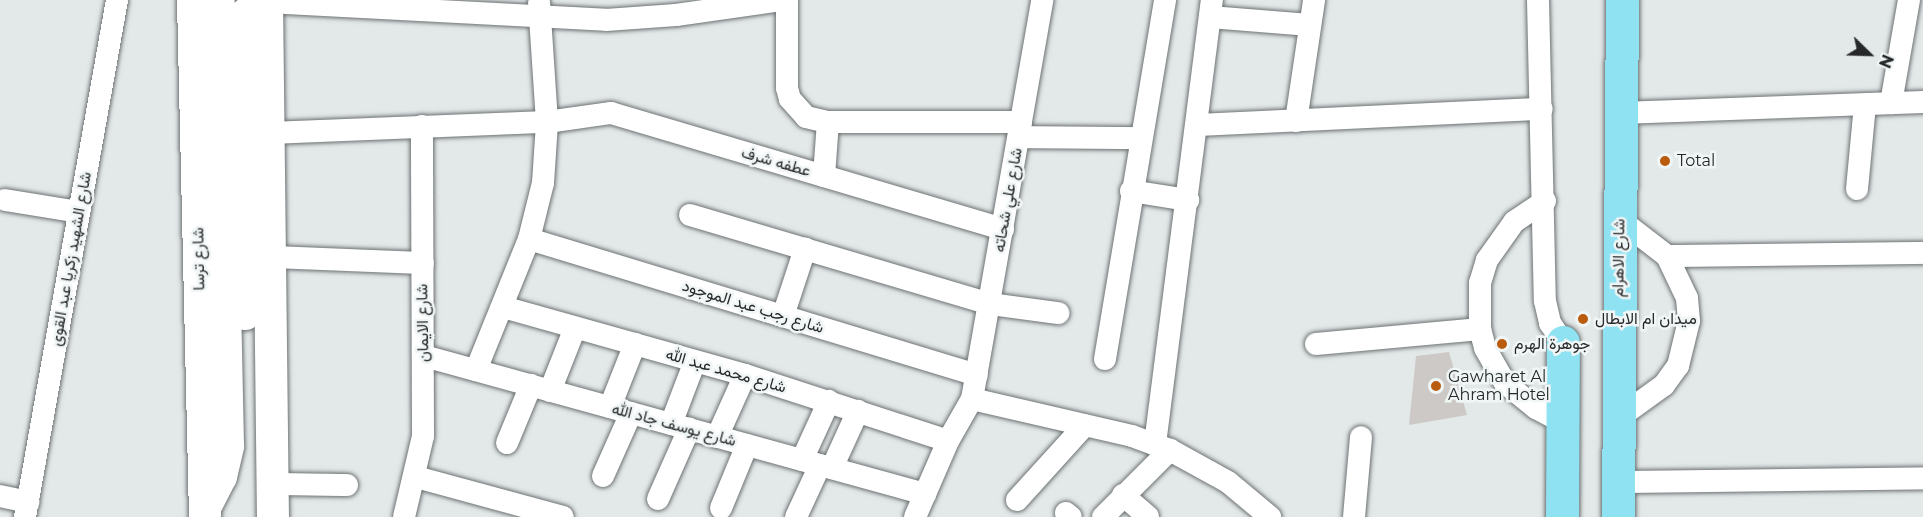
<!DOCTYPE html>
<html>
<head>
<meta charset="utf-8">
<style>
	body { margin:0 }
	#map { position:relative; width:1923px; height:517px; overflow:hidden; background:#e3e8e9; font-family:Montserrat,Vazirmatn,sans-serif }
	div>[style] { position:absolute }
	.building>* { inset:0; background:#cdc9c6 }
	.roads { filter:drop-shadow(0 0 2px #6d7273) drop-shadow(0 0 2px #6d7273) }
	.minor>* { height:22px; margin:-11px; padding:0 11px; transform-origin:11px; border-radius:11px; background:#fff }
	.secondary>* { height:32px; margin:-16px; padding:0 16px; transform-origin:16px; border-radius:16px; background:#fff }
	.primary>* { height:33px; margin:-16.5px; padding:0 16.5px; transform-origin:16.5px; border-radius:16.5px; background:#8ee2f1 }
	.dots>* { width:16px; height:16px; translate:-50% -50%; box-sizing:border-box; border:3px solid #f0f5f6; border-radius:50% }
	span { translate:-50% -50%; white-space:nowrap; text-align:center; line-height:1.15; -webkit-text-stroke:5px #f0f5f6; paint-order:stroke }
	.poi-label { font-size:16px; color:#272829 }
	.left { translate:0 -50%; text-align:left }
	.street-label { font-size:16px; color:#272829 }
	.north { position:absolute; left:1839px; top:24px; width:60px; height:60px; -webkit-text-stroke:4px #f0f5f6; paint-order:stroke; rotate:113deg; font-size:16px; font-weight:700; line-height:24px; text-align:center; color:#272829 }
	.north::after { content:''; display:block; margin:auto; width:21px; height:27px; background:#272829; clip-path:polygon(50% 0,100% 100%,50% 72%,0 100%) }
</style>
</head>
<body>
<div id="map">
	<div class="building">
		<div style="clip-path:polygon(1449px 352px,1467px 415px,1409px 425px,1416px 356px)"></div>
	</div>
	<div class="roads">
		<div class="minor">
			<div style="left:787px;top:0;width:88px;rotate:90deg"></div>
			<div style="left:787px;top:88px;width:11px;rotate:75deg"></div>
			<div style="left:790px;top:99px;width:24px;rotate:48deg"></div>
			<div style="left:806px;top:117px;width:23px;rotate:13deg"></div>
			<div style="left:828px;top:122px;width:193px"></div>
			<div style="left:1538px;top:0;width:301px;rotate:88.7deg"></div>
			<div style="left:1545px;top:301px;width:23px;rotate:77deg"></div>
			<div style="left:1550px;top:323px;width:23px;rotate:56deg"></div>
			<div style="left:267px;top:2px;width:339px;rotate:3deg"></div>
			<div style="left:606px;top:20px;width:70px;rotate:-4.1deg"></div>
			<div style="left:676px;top:15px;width:106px;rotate:-8.1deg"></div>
			<div style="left:1210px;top:17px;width:100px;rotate:4.6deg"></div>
			<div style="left:1891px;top:103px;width:105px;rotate:-80.1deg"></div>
			<div style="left:1620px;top:113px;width:303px;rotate:-2.1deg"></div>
			<div style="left:1296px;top:121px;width:122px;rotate:-81.5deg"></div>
			<div style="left:1198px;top:125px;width:344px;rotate:-2.7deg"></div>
			<div style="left:270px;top:133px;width:277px;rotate:-2.3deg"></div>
			<div style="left:547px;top:122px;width:65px;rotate:-8deg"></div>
			<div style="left:611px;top:113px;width:409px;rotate:16.5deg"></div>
			<div style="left:1019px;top:137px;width:120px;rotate:0.5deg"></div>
			<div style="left:824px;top:176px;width:54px;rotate:-85.8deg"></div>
			<div style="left:1857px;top:189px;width:85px;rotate:-84.6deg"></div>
			<div style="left:1131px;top:191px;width:58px;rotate:9deg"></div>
			<div style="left:5px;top:200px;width:75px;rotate:9.2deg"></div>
			<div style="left:1545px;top:201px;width:37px;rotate:146deg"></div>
			<div style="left:1514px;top:222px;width:47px;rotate:125.4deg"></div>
			<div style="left:1487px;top:260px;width:24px;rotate:107deg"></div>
			<div style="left:1480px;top:283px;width:46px;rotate:90deg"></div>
			<div style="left:1480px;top:329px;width:20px;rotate:75deg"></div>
			<div style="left:1485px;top:348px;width:40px;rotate:60.3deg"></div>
			<div style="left:1505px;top:383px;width:40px;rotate:39deg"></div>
			<div style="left:1536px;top:408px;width:32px;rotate:28deg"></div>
			<div style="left:690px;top:215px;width:314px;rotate:16.5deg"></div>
			<div style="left:991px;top:304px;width:68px;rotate:7.7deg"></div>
			<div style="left:529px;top:239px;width:468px;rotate:16.9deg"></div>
			<div style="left:1667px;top:256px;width:256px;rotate:-0.7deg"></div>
			<div style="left:272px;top:257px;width:151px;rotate:2.3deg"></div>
			<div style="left:503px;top:307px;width:251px;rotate:15.7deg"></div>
			<div style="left:745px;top:375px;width:213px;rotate:18deg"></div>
			<div style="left:783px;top:316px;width:71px;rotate:-71.8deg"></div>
			<div style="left:1316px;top:344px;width:165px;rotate:-5.2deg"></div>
			<div style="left:424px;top:356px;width:520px;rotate:15.4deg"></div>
			<div style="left:1105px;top:359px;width:364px;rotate:-80.5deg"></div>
			<div style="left:476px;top:370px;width:141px;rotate:-68deg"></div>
			<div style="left:529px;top:239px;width:58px;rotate:-76deg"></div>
			<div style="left:543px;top:183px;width:61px;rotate:-86.2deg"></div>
			<div style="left:547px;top:122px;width:119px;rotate:-93.8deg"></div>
			<div style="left:550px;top:391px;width:68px;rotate:-68.4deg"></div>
			<div style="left:972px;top:399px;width:164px;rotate:13deg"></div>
			<div style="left:1132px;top:436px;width:40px;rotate:20.2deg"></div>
			<div style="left:1170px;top:450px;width:66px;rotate:28.9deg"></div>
			<div style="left:1228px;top:482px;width:55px;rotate:39.8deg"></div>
			<div style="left:610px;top:407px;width:68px;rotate:-68.4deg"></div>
			<div style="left:1617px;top:419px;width:58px;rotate:-35.9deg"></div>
			<div style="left:1664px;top:385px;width:24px;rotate:-54deg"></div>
			<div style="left:1678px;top:366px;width:46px;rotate:-76.3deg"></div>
			<div style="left:1689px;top:321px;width:23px;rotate:-95deg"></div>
			<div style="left:1687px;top:298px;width:47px;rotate:-115.5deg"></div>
			<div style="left:1667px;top:256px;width:61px;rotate:-142.4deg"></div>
			<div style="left:671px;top:424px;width:67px;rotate:-69.1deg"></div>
			<div style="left:717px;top:437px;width:68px;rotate:-65.7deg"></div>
			<div style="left:507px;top:443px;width:63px;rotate:-67.5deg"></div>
			<div style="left:1155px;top:444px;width:448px;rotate:-82.7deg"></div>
			<div style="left:802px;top:460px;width:65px;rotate:-65.4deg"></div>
			<div style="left:832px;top:468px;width:63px;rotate:-65.5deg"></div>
			<div style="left:603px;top:476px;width:69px;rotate:-66deg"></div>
			<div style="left:416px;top:477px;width:152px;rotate:15.2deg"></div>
			<div style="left:1617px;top:482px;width:306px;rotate:-0.7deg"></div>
			<div style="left:273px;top:484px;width:74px;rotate:0.8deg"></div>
			<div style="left:1123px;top:495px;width:33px;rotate:41deg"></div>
			<div style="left:0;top:496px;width:29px;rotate:12deg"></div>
			<div style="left:658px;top:499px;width:77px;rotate:-66.1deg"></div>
			<div style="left:1017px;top:500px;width:101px;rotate:-47.8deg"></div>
			<div style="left:721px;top:508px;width:68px;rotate:-67.6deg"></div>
			<div style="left:1066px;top:513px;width:6px;rotate:39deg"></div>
			<div style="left:25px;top:517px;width:525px;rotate:-79.91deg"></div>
			<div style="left:404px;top:517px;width:83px;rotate:-76.8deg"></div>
			<div style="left:423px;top:436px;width:310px;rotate:-90.2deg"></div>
			<div style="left:796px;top:517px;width:57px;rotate:-65.2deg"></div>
			<div style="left:915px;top:517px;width:83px;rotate:-66.5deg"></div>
			<div style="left:948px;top:441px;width:48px;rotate:-60.3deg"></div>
			<div style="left:972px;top:399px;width:405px;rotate:-80deg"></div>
			<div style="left:1103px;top:517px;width:95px;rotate:-45deg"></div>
			<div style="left:1354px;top:517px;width:80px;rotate:-85deg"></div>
		</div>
		<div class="secondary">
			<div style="left:193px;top:0;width:517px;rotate:88.67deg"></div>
			<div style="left:267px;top:0;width:517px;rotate:89.34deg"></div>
			<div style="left:245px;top:314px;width:301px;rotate:-89.6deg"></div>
			<div style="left:208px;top:502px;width:28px;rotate:-63deg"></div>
			<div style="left:221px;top:477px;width:32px;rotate:-77deg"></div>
			<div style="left:228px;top:446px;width:446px;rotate:-91.2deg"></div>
		</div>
		<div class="primary">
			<div style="left:1562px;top:517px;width:175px;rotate:-89.7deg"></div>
			<div style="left:1618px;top:517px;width:517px;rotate:-89.56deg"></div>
		</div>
	</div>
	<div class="dots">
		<div style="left:1665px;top:161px;background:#ba5c0e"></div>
		<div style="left:1583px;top:319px;background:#ba5c0e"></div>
		<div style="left:1502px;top:344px;background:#ba5c0e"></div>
		<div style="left:1436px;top:386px;background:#ba5c0e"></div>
	</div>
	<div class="poi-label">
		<span class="left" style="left:1677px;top:161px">Total</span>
		<span class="left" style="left:1595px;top:319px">ميدان ام الابطال</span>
		<span class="left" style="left:1514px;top:344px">جوهرة الهرم</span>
		<span class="left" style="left:1448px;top:386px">Gawharet Al<br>Ahram Hotel</span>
	</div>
	<div class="street-label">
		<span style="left:776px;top:162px;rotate:16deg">عطفه شرف</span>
		<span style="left:1008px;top:200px;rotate:-80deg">شارع علي شحاته</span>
		<span style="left:1619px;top:258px;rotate:-89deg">شارع الاهرام</span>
		<span style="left:71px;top:259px;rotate:-80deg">شارع الشهيد زكريا عبد القوى</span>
		<span style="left:199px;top:259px;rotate:-91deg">شارع ترسا</span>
		<span style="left:753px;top:307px;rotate:17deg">شارع رجب عبد الموجود</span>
		<span style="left:423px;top:323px;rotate:-91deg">شارع الايمان</span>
		<span style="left:726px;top:371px;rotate:16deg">شارع محمد عبد الله</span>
		<span style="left:674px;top:425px;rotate:15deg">شارع يوسف جاد الله</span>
	</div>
	<div class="north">N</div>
</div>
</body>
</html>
